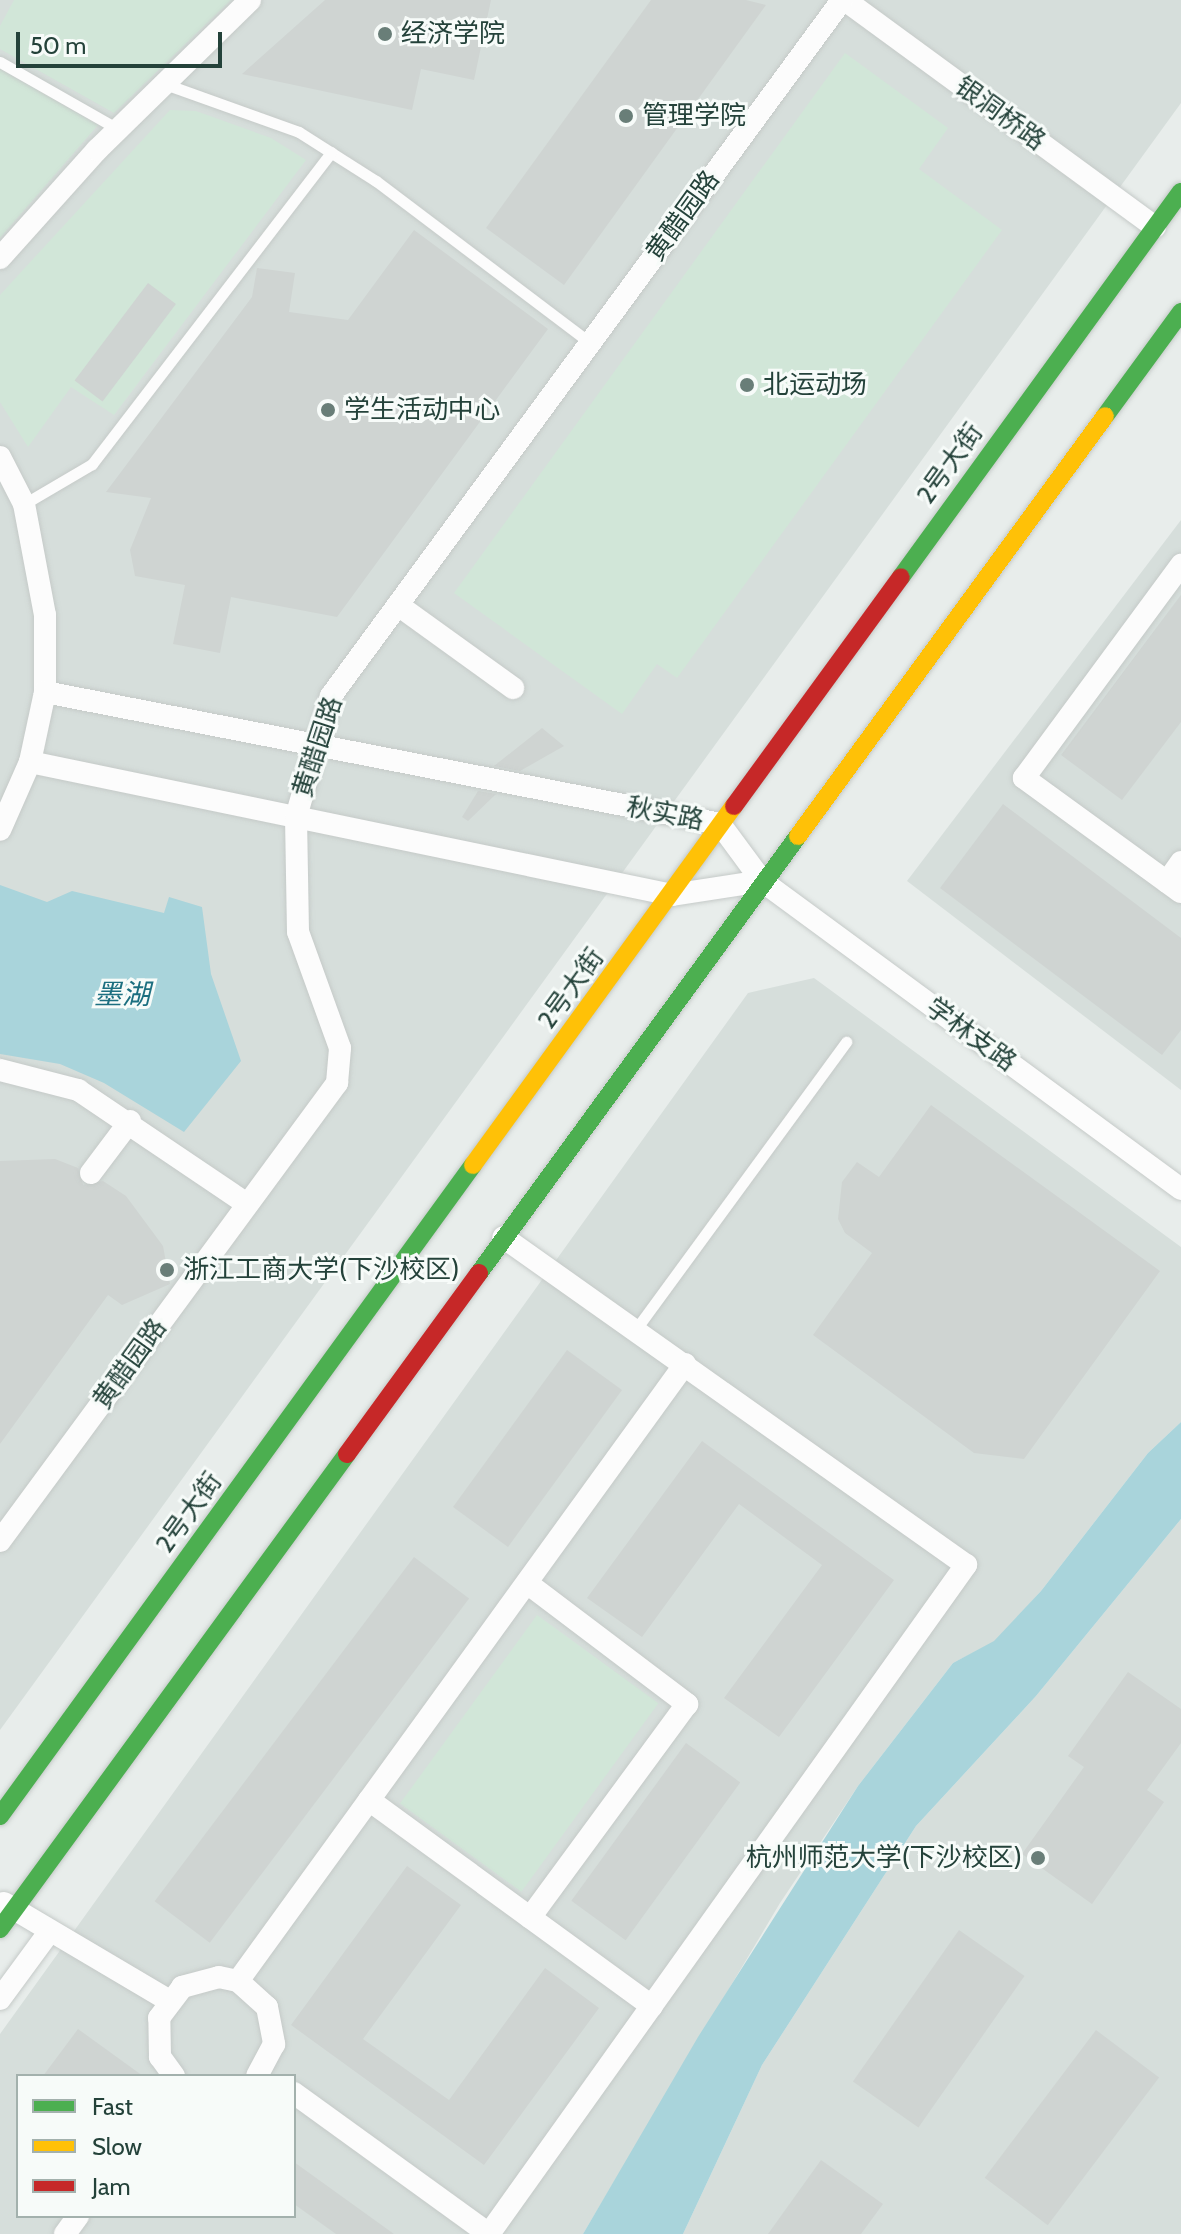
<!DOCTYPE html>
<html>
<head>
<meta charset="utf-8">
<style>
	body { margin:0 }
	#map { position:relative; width:1181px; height:2234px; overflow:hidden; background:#e8edeb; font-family:Cabin,"Noto Sans SC",sans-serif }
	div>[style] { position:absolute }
	.built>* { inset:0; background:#d6dedb }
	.green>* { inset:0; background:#d1e6d8; transform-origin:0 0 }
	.water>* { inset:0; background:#a9d4db }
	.building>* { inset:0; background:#cfd4d2; transform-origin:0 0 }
	.roads { filter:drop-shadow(0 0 2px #c5cac8) drop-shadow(0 0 2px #c5cac8) }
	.lane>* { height:11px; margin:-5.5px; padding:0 5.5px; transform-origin:5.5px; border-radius:5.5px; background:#fcfcfc }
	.street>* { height:22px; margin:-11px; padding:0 11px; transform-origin:11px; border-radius:11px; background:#fcfcfc }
	.fast>* { height:18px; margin:-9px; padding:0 9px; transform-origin:9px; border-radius:9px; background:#4caf50 }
	.slow>* { height:18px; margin:-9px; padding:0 9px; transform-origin:9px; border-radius:9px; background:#ffc107 }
	.jam>* { height:18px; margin:-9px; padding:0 9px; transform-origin:9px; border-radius:9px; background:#c62828 }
	.dots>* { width:22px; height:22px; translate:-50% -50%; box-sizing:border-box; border:4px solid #f7fbf9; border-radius:50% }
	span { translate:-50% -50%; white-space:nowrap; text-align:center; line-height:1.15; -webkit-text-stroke:6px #f7fbf9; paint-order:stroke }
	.poi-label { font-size:26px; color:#24423a }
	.left { translate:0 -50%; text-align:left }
	.right { translate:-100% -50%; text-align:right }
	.street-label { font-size:26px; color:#24423a }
	.water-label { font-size:28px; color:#1c6f80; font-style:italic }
	.legend { position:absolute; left:16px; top:2074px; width:280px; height:144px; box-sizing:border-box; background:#f7fbf9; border:2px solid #a3b1ad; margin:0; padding:10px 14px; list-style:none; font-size:24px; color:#24423a }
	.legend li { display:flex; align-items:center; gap:16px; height:40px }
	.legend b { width:40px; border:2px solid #a3b1ad }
	.scale { position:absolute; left:16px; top:32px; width:206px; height:36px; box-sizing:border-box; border:4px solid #24423a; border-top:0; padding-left:10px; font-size:24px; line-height:28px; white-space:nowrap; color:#24423a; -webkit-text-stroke:6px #f7fbf9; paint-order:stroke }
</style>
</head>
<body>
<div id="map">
	<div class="built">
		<div style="clip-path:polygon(0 0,1181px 0,1181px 103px,0 1730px)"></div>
		<div style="clip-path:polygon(1181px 520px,1181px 1090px,907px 881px)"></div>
		<div style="clip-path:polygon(evenodd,814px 978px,1181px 1247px,1181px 1422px,1148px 1453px,1041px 1591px,994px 1642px,953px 1663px,858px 1786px,780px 1903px,583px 2234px,0 2234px,0 2034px,748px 993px,814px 978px,18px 2076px,294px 2076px,294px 2216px,18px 2216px,18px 2076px)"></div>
		<div style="clip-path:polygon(1181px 1519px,1181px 2234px,683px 2234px,762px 2065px,916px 1826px,1036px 1696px)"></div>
	</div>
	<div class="green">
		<div style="clip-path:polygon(14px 0,231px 0,114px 113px,0 49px,0 26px)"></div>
		<div style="clip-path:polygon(845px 53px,948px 128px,919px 169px,1002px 230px,677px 678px,657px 664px,622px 714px,454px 593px)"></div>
		<div style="clip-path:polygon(0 69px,98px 125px,0 238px)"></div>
		<div style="clip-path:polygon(170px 110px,196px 111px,271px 138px,306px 160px,114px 415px,71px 387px,28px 447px,0 402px,0 295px)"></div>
		<div style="left:537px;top:1615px;width:150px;height:233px;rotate:36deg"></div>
	</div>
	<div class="water">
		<div style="clip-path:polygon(0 885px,47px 902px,72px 891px,164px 913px,169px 897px,202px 907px,211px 974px,241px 1061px,184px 1132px,104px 1083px,60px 1064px,0 1054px)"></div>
		<div style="clip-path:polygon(1181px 1422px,1181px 1519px,1036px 1696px,916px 1826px,762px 2065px,683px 2234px,583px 2234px,698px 2037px,858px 1786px,953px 1663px,994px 1641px,1041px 1591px,1148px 1453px)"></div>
	</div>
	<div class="building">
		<div style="clip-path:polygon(325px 0,491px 0,474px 80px,421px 69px,412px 110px,242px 74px)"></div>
		<div style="clip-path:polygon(651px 0,746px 0,766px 5px,564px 285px,486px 228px)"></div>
		<div style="clip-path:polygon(414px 230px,548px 329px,337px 617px,231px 597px,220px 653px,173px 644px,185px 585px,135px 576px,130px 550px,151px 498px,106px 492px,252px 297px,257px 268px,295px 273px,289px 312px,348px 320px)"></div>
		<div style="left:148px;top:283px;width:35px;height:122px;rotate:37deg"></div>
		<div style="clip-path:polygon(1181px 595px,1181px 722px,1122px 800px,1061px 755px)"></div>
		<div style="clip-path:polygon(542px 728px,564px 746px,520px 771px,494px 766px)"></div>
		<div style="clip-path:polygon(478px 791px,496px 794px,468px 821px,462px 817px)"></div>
		<div style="clip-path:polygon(1003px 804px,1181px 938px,1181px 1030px,1162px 1055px,940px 888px)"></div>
		<div style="clip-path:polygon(931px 1105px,1160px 1271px,1024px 1459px,974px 1453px,813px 1335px,872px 1253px,845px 1233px,838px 1219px,842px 1182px,857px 1162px,879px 1177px)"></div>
		<div style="clip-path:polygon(55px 1159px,78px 1168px,83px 1185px,103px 1181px,126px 1196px,163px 1246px,170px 1284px,122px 1305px,108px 1295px,0 1444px,0 1161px)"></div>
		<div style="left:567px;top:1350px;width:68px;height:194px;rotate:36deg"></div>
		<div style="clip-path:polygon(702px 1441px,894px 1580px,779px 1737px,724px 1698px,822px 1565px,739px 1504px,642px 1637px,587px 1598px)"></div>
		<div style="left:414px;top:1557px;width:69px;height:431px;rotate:37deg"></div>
		<div style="clip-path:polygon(1128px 1672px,1181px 1709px,1181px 1743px,1147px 1790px,1164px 1802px,1092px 1904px,1022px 1854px,1084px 1767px,1068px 1756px)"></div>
		<div style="left:686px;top:1743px;width:67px;height:195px;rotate:36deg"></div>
		<div style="clip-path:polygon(407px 1866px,461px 1905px,363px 2039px,449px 2100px,545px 1968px,599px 2008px,484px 2165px,291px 2025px)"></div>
		<div style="left:959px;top:1930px;width:80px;height:185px;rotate:35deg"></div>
		<div style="clip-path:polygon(78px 2029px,143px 2076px,43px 2076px)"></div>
		<div style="left:1096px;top:2030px;width:79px;height:185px;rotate:37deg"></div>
		<div style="clip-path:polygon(821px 2160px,883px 2204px,861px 2234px,768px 2234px)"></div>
		<div style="clip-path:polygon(294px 2162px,394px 2234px,336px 2234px,294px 2204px)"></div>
	</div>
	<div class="roads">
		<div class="lane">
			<div style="left:0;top:62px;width:136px;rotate:29.6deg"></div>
			<div style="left:165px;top:84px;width:142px;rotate:19.7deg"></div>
			<div style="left:299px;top:132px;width:91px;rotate:32.5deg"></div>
			<div style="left:376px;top:181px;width:268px;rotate:37.1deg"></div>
			<div style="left:24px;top:504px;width:79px;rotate:-30.5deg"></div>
			<div style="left:92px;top:464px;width:393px;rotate:-52.5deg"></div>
			<div style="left:636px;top:1329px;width:356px;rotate:-53.8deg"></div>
		</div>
		<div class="street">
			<div style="left:845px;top:0;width:384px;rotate:36.2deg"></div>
			<div style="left:0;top:258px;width:145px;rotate:-48.1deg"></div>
			<div style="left:97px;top:150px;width:214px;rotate:-44.4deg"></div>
			<div style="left:0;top:457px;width:53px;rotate:62.9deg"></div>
			<div style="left:24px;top:504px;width:113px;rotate:79.3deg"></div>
			<div style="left:45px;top:615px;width:77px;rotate:90deg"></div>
			<div style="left:45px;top:692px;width:72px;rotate:102.1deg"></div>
			<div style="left:30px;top:762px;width:74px;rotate:113.8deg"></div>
			<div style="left:398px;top:605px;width:142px;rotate:35.8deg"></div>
			<div style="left:45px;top:692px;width:688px;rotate:11.06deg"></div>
			<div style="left:720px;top:824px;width:71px;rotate:53.6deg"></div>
			<div style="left:762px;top:881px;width:520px;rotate:36.32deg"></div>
			<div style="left:30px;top:762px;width:656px;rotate:11.7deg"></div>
			<div style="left:672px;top:895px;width:91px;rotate:-8.8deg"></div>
			<div style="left:1181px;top:862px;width:24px;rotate:125deg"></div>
			<div style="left:1167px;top:882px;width:17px;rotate:36deg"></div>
			<div style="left:1167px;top:882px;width:177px;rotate:-144deg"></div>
			<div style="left:1024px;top:778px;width:265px;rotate:-53.6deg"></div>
			<div style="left:0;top:1070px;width:81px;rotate:14.4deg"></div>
			<div style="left:78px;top:1090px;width:204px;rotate:34deg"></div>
			<div style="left:91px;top:1173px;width:65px;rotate:-53.1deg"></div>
			<div style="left:0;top:1541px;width:569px;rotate:-53.65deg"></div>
			<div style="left:337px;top:1083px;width:35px;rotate:-85deg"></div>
			<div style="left:340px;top:1048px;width:123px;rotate:-109.9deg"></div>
			<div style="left:298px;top:932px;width:115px;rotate:-91deg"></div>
			<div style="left:296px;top:817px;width:126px;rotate:-73.9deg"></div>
			<div style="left:331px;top:696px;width:863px;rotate:-53.71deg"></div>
			<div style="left:527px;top:1583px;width:201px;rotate:37.1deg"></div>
			<div style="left:687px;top:1704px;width:265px;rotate:126.3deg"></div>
			<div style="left:369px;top:1800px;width:350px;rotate:36.1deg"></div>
			<div style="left:4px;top:1903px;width:191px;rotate:30.6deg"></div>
			<div style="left:238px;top:1981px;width:762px;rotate:-54.08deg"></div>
			<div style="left:0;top:1999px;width:84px;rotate:-53.7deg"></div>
			<div style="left:174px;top:2076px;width:24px;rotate:-126deg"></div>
			<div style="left:160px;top:2057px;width:39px;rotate:-91deg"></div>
			<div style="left:159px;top:2018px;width:39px;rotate:-53deg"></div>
			<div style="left:182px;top:1987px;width:38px;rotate:-15deg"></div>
			<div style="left:219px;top:1977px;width:19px;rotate:12deg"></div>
			<div style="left:238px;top:1981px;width:39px;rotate:42deg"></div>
			<div style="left:267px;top:2007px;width:38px;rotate:79deg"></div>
			<div style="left:274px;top:2044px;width:36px;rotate:118deg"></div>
			<div style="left:294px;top:2093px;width:241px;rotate:35.9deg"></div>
			<div style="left:489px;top:2234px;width:822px;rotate:-54.51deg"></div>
			<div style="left:966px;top:1565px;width:567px;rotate:-144.69deg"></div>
			<div style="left:65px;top:2234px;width:22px;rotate:-54deg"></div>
		</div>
		<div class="fast">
			<div style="left:1105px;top:416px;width:129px;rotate:-53.8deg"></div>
			<div style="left:901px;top:577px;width:476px;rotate:-54deg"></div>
			<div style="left:479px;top:1273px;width:541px;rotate:-53.87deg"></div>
			<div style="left:0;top:1816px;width:805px;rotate:-54deg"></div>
			<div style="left:0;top:1929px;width:588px;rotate:-53.85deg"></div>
		</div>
		<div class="slow">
			<div style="left:798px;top:836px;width:520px;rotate:-53.83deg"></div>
			<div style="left:473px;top:1165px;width:444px;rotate:-54deg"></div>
		</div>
		<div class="jam">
			<div style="left:734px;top:806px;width:283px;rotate:-53.9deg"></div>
			<div style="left:347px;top:1454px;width:224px;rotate:-53.9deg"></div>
		</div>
	</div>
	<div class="dots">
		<div style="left:385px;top:34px;background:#697e78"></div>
		<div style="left:626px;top:116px;background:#697e78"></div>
		<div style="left:747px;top:385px;background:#697e78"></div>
		<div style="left:328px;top:410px;background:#697e78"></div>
		<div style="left:167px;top:1270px;background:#697e78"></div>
		<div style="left:1038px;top:1858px;background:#697e78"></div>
	</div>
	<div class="poi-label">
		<span class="left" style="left:401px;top:34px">经济学院</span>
		<span class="left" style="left:642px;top:116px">管理学院</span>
		<span class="left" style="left:763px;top:385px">北运动场</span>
		<span class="left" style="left:344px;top:410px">学生活动中心</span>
		<span class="left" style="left:183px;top:1270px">浙江工商大学(下沙校区)</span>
		<span class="right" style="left:1022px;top:1858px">杭州师范大学(下沙校区)</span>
	</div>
	<div class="street-label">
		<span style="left:1000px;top:114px;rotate:36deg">银洞桥路</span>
		<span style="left:683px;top:216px;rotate:-54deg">黄醋园路</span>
		<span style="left:950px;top:464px;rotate:-54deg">2号大街</span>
		<span style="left:318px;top:747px;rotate:-72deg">黄醋园路</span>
		<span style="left:665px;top:814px;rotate:11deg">秋实路</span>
		<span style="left:571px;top:989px;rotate:-54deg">2号大街</span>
		<span style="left:971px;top:1035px;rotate:36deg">学林支路</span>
		<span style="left:130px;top:1364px;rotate:-54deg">黄醋园路</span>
		<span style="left:189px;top:1513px;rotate:-54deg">2号大街</span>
	</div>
	<div class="water-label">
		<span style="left:122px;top:994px">墨湖</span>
	</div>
	<ul class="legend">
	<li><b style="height:10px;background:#4caf50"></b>Fast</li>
	<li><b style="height:10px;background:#ffc107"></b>Slow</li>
	<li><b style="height:10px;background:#c62828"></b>Jam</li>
	</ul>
	<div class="scale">50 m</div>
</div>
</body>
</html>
